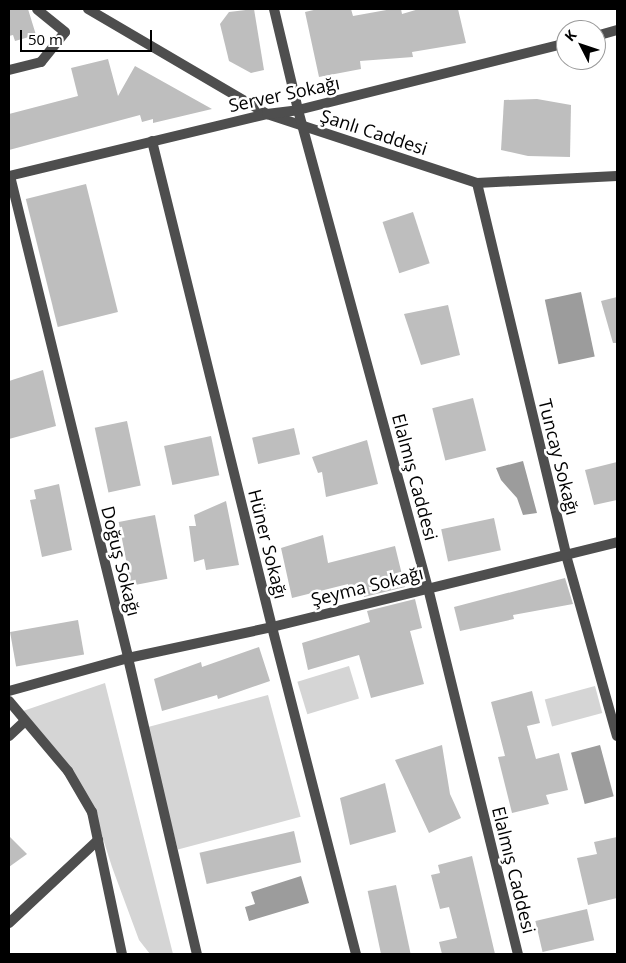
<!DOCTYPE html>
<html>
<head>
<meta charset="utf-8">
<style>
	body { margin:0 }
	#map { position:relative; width:626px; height:963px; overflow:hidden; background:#fff; font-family:"Open Sans",sans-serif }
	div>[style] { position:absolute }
	.green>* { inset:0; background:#d5d5d5; transform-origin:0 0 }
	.water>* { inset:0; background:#9c9c9c; transform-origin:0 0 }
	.building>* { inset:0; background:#bebebe; transform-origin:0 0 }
	.service>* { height:10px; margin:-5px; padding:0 5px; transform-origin:5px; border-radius:5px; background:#4e4e4e }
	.minor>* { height:10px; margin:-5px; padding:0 5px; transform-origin:5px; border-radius:5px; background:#4e4e4e }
	.tertiary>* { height:10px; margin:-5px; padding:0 5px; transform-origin:5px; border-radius:5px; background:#4e4e4e }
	span { translate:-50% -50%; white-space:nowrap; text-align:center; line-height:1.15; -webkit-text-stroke:5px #fff; paint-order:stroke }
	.street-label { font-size:18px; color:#000 }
	.frame { position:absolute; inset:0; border:10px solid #000; pointer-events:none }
	.north { position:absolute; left:556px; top:20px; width:50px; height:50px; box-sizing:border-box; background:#fff; border:1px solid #999; border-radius:50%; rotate:311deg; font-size:14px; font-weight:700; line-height:20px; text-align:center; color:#000 }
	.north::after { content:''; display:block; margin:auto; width:18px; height:22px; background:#000; clip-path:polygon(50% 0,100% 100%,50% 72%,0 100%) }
	.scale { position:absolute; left:20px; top:30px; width:132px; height:22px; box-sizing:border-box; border:2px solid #000; border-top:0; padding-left:6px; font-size:15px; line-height:18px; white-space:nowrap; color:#000; -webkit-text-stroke:4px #fff; paint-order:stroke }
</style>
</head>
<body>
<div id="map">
	<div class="green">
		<div style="left:349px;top:666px;width:34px;height:54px;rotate:73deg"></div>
		<div style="clip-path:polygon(105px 683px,173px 954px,150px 954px,139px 940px,112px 867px,91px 801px,23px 711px)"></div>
		<div style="left:595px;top:686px;width:28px;height:52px;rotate:75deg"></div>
		<div style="left:268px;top:695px;width:126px;height:127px;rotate:75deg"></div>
	</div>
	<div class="water">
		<div style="left:581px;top:292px;width:66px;height:37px;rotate:78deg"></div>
		<div style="clip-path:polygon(523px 461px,537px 513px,523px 515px,517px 498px,501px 480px,496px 468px)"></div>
		<div style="left:600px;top:745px;width:53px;height:30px;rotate:75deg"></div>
		<div style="clip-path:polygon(301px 876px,309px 903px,249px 921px,245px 907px,255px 904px,251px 892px)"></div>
	</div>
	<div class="building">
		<div style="clip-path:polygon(9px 9px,28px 9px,36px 35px,15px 41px,13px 35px,9px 36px)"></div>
		<div style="clip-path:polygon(254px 9px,264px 70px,251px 73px,229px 61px,220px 24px,229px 12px)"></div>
		<div style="clip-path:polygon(318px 9px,351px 9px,353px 16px,392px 9px,401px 9px,402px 14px,419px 9px,458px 9px,466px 43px,412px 52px,413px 57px,360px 61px,361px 69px,319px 77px,305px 12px)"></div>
		<div style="clip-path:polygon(108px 59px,118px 96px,135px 66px,212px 109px,153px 123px,153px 119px,142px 122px,140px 115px,9px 150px,9px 114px,78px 96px,71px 68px)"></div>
		<div style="clip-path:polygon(537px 99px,571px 105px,570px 157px,528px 156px,501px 150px,504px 100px)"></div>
		<div style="left:86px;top:184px;width:132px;height:62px;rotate:76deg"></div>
		<div style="left:413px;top:212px;width:54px;height:32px;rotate:72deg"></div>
		<div style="clip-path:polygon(617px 297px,617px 343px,613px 343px,601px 301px)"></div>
		<div style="clip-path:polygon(448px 305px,460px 355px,421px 365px,404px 314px)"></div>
		<div style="clip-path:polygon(43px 370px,56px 426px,9px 439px,9px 381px)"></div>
		<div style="left:473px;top:398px;width:54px;height:42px;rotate:76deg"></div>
		<div style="left:127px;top:421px;width:66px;height:33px;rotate:78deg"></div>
		<div style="left:294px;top:428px;width:27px;height:43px;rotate:77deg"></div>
		<div style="left:211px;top:436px;width:40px;height:48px;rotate:78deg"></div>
		<div style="clip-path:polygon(367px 440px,378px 484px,326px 497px,322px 472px,318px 473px,312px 457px)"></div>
		<div style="clip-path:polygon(617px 462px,617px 500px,594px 505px,585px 470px)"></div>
		<div style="clip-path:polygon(59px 484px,72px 550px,42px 557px,30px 500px,36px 499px,34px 490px)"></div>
		<div style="clip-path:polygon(226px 501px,239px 565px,206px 570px,204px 559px,194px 562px,189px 526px,196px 526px,194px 515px)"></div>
		<div style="left:155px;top:515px;width:65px;height:37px;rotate:79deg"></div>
		<div style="left:494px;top:518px;width:33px;height:54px;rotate:78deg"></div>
		<div style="clip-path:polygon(323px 535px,328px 563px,395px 546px,405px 587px,364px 597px,362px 588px,350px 591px,348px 584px,292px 598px,281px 548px)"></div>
		<div style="clip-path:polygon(565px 578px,573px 604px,513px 615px,514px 619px,460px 631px,454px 607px)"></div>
		<div style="clip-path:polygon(415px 599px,422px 628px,410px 631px,424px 684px,371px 698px,359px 655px,308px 670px,302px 643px,370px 622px,367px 611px)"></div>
		<div style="left:78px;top:620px;width:35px;height:69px;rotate:80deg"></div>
		<div style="clip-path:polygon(259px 647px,270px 681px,218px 699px,217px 695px,162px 711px,154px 679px,201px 662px,202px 667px)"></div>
		<div style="clip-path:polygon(532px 691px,540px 723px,527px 726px,536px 759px,559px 753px,568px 790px,546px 795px,549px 804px,512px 813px,498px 757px,505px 756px,491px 702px)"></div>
		<div style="clip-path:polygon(442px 745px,450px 794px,461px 818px,429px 833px,395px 760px)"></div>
		<div style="clip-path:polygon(385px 783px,396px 832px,350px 845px,340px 798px)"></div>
		<div style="left:294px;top:831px;width:32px;height:97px;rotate:77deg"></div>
		<div style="clip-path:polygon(9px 836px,27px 854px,9px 867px)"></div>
		<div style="clip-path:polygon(617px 837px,617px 898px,588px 905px,577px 858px,597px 854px,594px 842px)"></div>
		<div style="clip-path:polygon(472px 856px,495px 954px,442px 954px,439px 942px,457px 938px,449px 907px,440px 909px,431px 875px,440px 873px,438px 865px)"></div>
		<div style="left:396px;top:885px;width:71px;height:29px;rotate:78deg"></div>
		<div style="left:587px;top:909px;width:32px;height:53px;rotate:77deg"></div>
	</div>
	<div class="service">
		<div style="left:9px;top:70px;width:33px;rotate:-14deg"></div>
		<div style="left:41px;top:62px;width:38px;rotate:-51deg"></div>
		<div style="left:65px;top:32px;width:36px;rotate:-141deg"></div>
	</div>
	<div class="minor">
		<div style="left:88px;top:9px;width:208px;rotate:30.4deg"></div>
		<div style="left:267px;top:114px;width:221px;rotate:18.2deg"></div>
		<div style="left:477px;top:183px;width:140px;rotate:-2.9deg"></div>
		<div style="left:596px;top:36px;width:22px;rotate:-16deg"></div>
		<div style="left:152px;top:141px;width:501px;rotate:76.13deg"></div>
		<div style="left:272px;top:627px;width:338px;rotate:75.6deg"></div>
		<div style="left:9px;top:176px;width:265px;rotate:-13.5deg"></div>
		<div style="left:267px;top:114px;width:31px;rotate:-7deg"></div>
		<div style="left:298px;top:110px;width:276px;rotate:-14deg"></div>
		<div style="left:10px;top:176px;width:496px;rotate:76.2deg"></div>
		<div style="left:128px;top:658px;width:304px;rotate:76.9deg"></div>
		<div style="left:477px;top:183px;width:382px;rotate:76.5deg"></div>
		<div style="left:566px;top:555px;width:188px;rotate:74.3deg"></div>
		<div style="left:9px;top:691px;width:123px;rotate:-15.5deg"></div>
		<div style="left:128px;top:658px;width:147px;rotate:-12.1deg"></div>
		<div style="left:272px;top:627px;width:355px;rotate:-13.8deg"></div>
		<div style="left:9px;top:736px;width:22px;rotate:-43deg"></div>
		<div style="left:9px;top:923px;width:122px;rotate:-43deg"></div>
	</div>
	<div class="tertiary">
		<div style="left:274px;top:9px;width:104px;rotate:76.6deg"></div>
		<div style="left:298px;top:110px;width:495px;rotate:74.8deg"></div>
		<div style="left:428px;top:588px;width:377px;rotate:76.2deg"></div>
		<div style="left:9px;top:701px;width:92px;rotate:49.9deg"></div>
		<div style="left:68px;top:771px;width:48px;rotate:59.7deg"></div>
		<div style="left:92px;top:812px;width:145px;rotate:78.1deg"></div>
	</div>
	<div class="street-label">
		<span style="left:284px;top:94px;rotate:-12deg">Server Sokağı</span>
		<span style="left:374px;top:132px;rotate:18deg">Şanlı Caddesi</span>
		<span style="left:559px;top:457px;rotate:76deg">Tuncay Sokağı</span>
		<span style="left:415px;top:477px;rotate:75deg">Elalmış Caddesi</span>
		<span style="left:268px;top:544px;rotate:76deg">Hüner Sokağı</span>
		<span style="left:121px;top:561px;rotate:76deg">Doğuş Sokağı</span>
		<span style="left:367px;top:586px;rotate:-14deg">Şeyma Sokağı</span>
		<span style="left:514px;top:870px;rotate:76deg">Elalmış Caddesi</span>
	</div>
	<div class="frame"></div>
	<div class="north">K</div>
	<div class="scale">50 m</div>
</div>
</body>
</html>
